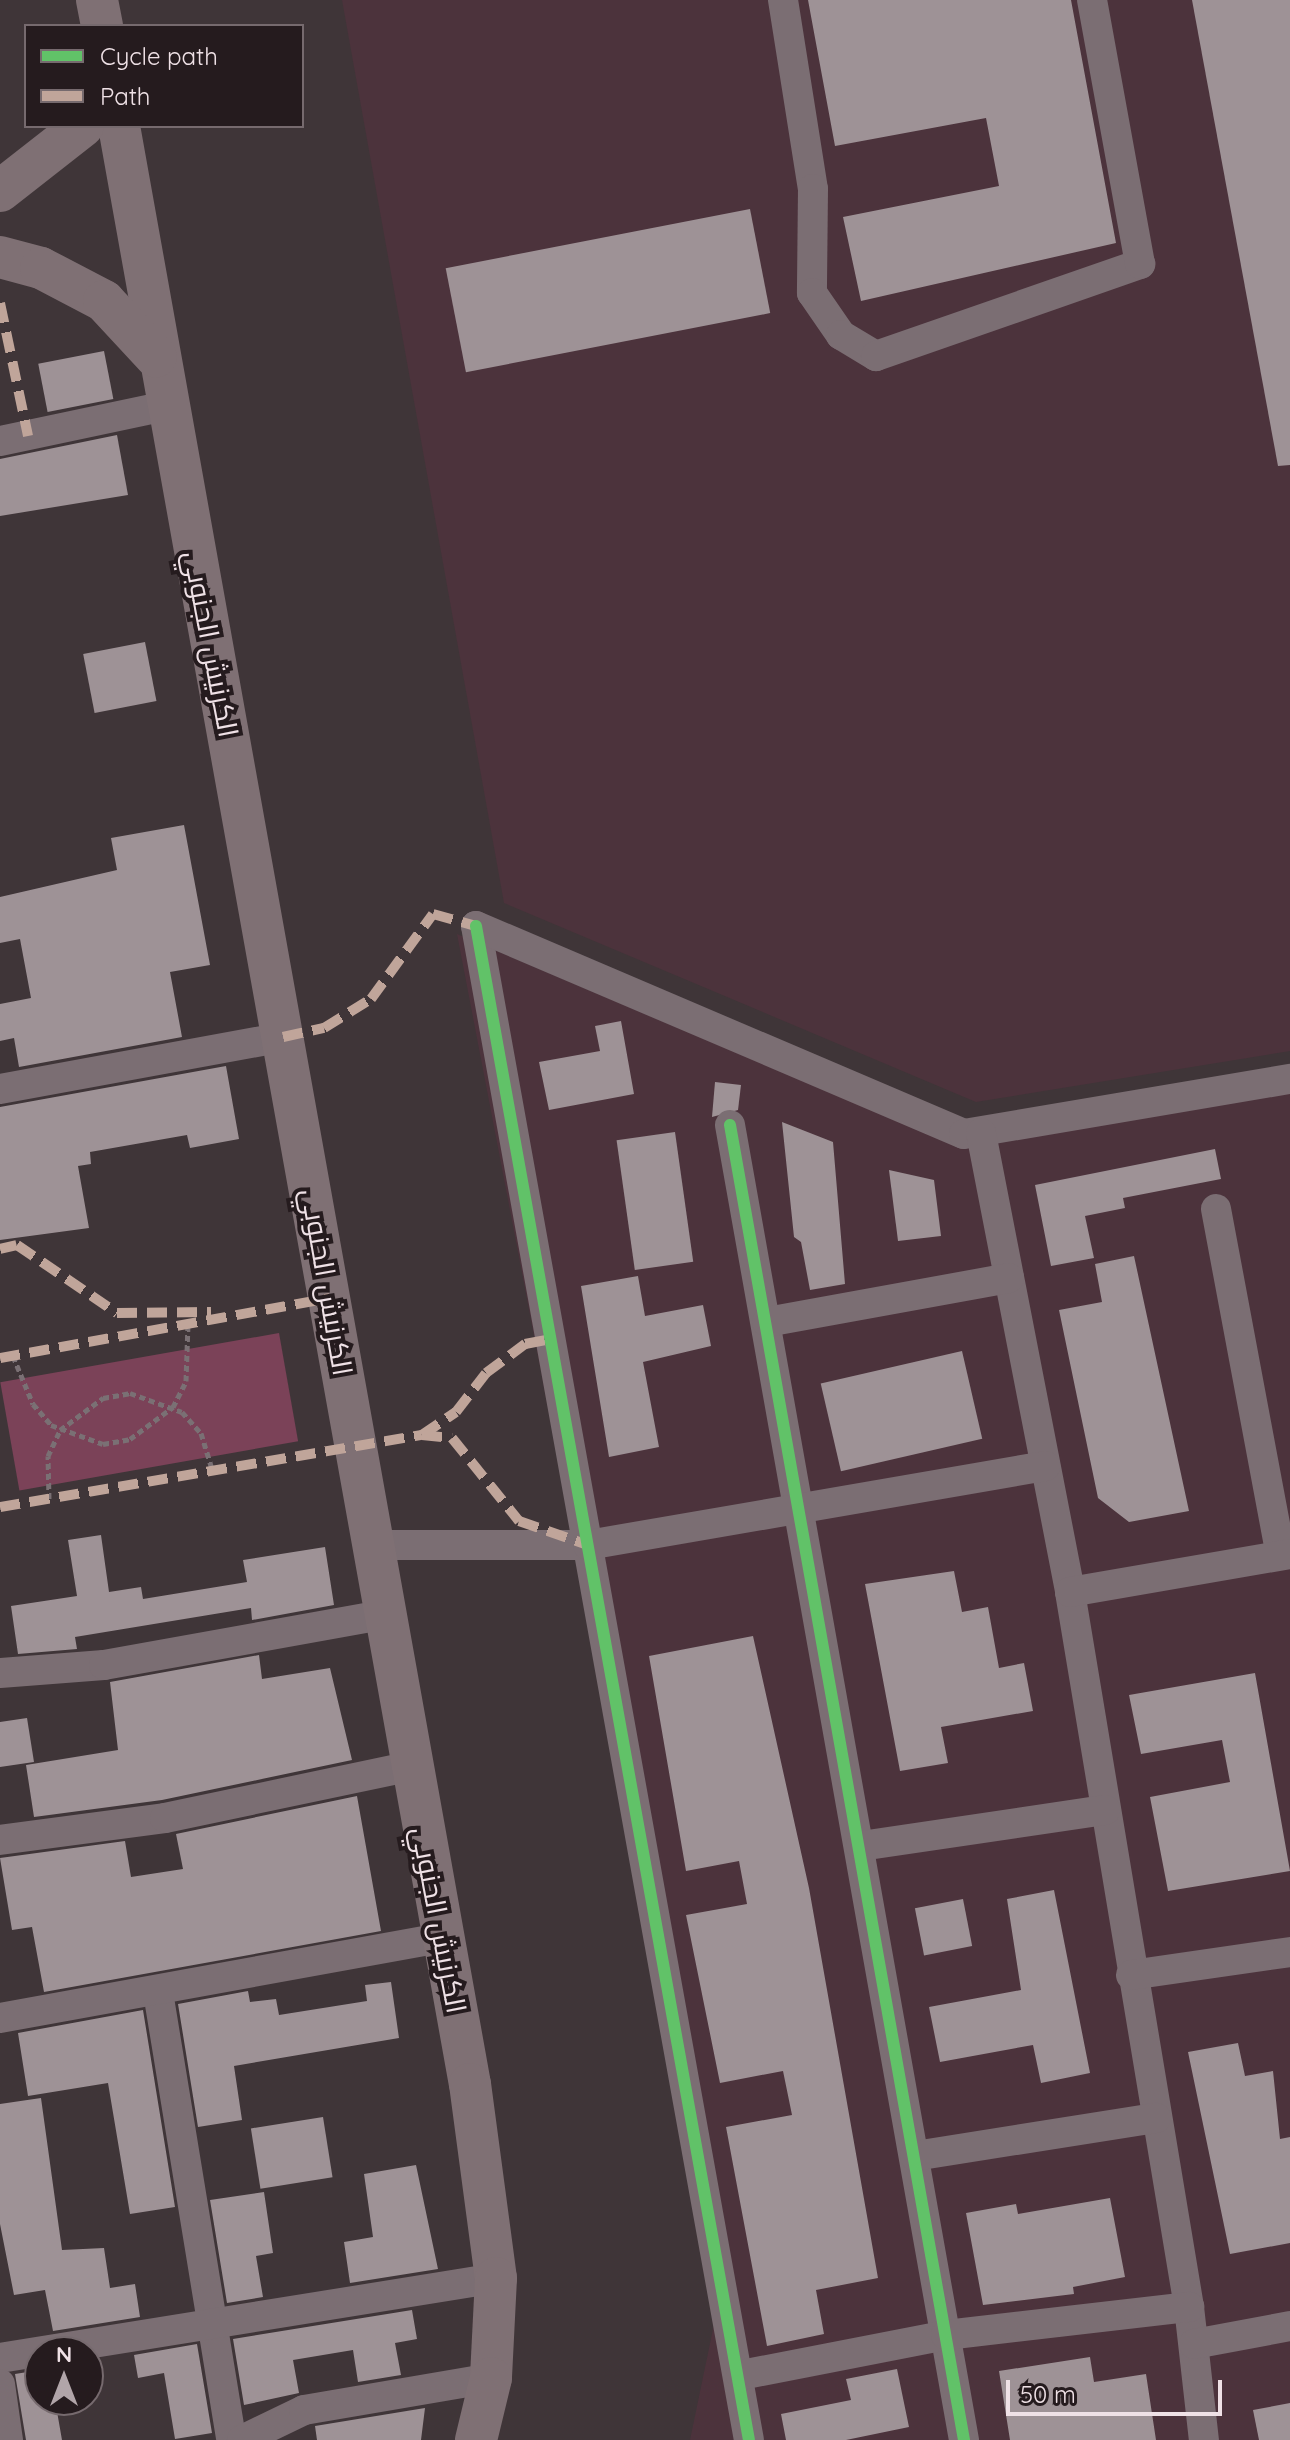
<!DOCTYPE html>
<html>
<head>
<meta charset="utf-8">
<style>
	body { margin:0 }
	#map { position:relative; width:1290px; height:2440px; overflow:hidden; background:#3f3538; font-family:Quicksand,Cairo,sans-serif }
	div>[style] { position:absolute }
	.built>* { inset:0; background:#4c333c }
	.green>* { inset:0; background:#7b4258; transform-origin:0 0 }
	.building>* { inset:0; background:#9e9296; transform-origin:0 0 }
	.path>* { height:5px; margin-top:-2.5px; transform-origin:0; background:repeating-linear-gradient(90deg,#7a7074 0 6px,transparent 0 10px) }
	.street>* { height:30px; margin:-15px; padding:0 15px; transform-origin:15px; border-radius:15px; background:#7b6e73 }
	.secondary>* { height:42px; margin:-21px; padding:0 21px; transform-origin:21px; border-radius:21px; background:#7f7074 }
	.quiet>* { height:10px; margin-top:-5px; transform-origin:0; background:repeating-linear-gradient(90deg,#c0a59a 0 20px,transparent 0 30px) }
	.cycleway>* { height:12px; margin:-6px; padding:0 6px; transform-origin:6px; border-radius:6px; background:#61c268 }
	span { translate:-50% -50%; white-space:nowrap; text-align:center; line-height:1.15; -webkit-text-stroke:8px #251b1e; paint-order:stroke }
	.street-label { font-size:28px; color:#efe1e6 }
	.legend { position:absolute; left:24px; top:24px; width:280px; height:104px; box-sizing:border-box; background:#251b1e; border:2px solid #766a6e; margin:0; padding:10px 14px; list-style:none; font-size:24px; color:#efe1e6 }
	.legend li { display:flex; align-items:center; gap:16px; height:40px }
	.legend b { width:40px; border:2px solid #766a6e }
	.north { position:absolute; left:24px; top:2336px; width:80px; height:80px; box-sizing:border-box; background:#251b1e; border:2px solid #766a6e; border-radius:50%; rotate:0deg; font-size:22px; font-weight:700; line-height:32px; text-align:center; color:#efe1e6 }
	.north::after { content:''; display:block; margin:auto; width:28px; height:36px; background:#b1a5a9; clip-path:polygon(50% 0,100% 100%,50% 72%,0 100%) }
	.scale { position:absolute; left:1006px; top:2380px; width:216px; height:36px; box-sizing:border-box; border:4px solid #efe1e6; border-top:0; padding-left:10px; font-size:24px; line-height:28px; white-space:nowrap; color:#efe1e6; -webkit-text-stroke:6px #251b1e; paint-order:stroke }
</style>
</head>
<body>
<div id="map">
	<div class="built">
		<div style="clip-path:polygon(342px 0,1290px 0,1290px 1051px,976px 1102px,504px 903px)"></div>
		<div style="clip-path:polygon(457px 934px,961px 1148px,1290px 1085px,1290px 2440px,690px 2440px,719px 2300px)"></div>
	</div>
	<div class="green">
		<div style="left:279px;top:1333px;width:110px;height:283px;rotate:80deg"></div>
	</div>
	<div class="building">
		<div style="clip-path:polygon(808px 0,1071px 0,1116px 243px,861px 301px,843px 217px,999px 186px,986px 118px,835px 146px)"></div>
		<div style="clip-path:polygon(1192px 0,1290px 0,1290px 465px,1278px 466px)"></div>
		<div style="left:750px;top:209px;width:106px;height:310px;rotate:79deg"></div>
		<div style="left:104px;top:351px;width:49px;height:67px;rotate:79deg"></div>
		<div style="clip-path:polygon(117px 435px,128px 495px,0 516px,0 459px)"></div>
		<div style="left:145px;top:642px;width:60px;height:63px;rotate:79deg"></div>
		<div style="clip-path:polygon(184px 825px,210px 965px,170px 972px,182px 1037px,19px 1067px,14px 1038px,0 1041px,0 1004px,31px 998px,20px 939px,0 943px,0 897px,117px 870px,111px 838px)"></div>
		<div style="clip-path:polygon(621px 1021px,634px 1094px,549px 1110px,539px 1062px,600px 1051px,595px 1026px)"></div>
		<div style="clip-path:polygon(226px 1066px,239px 1139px,190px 1148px,187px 1135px,90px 1152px,91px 1164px,78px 1166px,89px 1228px,0 1240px,0 1107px)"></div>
		<div style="clip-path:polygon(715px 1082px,741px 1085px,738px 1110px,712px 1117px)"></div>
		<div style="clip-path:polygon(782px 1122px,833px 1142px,845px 1284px,810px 1290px,801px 1242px,794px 1237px)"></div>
		<div style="left:675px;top:1132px;width:131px;height:59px;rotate:82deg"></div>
		<div style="clip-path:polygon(1215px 1149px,1221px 1179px,1123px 1198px,1125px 1208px,1085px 1216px,1094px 1258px,1051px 1266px,1035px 1185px)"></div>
		<div style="clip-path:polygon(889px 1170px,934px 1180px,941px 1236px,898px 1241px)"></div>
		<div style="clip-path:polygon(1134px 1256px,1189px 1511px,1129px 1522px,1098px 1498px,1059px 1310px,1102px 1302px,1095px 1264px)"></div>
		<div style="clip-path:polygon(638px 1276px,645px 1316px,703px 1305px,711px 1346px,643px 1362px,659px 1447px,609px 1457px,581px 1286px)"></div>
		<div style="left:962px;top:1351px;width:90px;height:145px;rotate:77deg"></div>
		<div style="clip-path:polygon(101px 1535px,109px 1592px,141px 1587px,143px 1599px,247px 1582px,243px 1560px,325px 1547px,334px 1605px,252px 1620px,251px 1608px,75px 1637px,77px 1649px,18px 1654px,11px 1606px,77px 1596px,68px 1540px)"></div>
		<div style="clip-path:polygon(954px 1571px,962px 1612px,988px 1607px,999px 1668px,1024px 1663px,1033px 1711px,941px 1727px,948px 1763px,900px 1771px,865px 1584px)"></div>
		<div style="clip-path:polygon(753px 1636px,809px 1888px,878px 2278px,816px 2290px,824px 2334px,767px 2346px,726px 2127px,792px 2115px,783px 2071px,720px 2083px,686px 1915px,747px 1904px,739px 1861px,686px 1871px,649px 1656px)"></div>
		<div style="clip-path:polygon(259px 1655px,262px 1679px,330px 1668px,352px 1760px,162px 1800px,34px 1817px,26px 1765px,118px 1750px,110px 1682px)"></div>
		<div style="clip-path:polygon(1255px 1673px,1290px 1871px,1168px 1891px,1150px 1797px,1230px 1782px,1222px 1740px,1141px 1754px,1129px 1695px)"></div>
		<div style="clip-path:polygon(27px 1718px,34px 1762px,0 1767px,0 1722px)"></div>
		<div style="clip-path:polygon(357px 1796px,381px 1931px,44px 1992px,32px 1927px,12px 1930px,0 1858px,125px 1841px,131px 1877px,183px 1869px,176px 1834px)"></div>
		<div style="clip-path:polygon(1054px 1890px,1090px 2073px,1041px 2083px,1033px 2045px,940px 2062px,929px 2007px,1021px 1990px,1007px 1899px)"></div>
		<div style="left:963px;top:1899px;width:48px;height:49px;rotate:79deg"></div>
		<div style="clip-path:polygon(391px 1982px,399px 2038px,234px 2066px,242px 2120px,198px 2127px,178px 2004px,248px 1991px,250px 2002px,276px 1999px,279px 2015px,367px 2001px,365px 1985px)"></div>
		<div style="clip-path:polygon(143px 2010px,175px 2207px,130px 2214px,108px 2083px,28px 2096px,18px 2033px)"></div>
		<div style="clip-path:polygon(1238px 2043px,1245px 2076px,1273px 2071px,1280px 2139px,1290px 2137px,1290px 2243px,1230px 2254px,1188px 2052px)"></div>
		<div style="clip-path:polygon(41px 2098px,62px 2250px,104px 2248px,110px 2288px,135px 2284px,140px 2317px,53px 2331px,45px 2290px,14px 2295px,0 2224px,0 2104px)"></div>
		<div style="left:323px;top:2117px;width:61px;height:73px;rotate:81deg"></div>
		<div style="clip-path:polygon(416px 2165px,438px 2269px,350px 2283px,344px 2242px,373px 2237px,364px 2174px)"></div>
		<div style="clip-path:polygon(264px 2192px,273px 2253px,256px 2256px,263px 2297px,227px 2303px,210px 2200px)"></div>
		<div style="clip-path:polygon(1110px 2198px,1125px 2277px,1073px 2287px,1074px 2294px,983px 2305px,966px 2213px,1016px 2204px,1018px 2214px)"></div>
		<div style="clip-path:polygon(412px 2310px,417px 2339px,395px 2343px,401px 2375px,358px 2382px,353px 2350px,293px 2360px,299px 2393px,244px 2405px,233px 2339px)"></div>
		<div style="clip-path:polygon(197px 2344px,212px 2433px,175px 2439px,164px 2373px,138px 2378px,134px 2355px)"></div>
		<div style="clip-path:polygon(1090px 2357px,1094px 2382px,1146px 2374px,1156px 2440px,1010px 2440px,999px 2371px)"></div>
		<div style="clip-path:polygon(897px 2369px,909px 2427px,846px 2440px,786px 2440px,781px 2414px,851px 2400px,846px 2379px)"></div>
		<div style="clip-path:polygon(40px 2370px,40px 2400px,55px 2400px,62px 2440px,26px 2440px,15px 2374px)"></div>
		<div style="clip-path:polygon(1290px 2403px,1290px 2440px,1259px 2440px,1253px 2410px)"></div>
		<div style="clip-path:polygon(425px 2408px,421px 2440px,317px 2440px,315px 2426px)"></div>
	</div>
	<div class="path">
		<div style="left:13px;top:1356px;width:52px;rotate:67.4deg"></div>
		<div style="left:33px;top:1404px;width:28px;rotate:49deg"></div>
		<div style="left:51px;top:1425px;width:55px;rotate:20.1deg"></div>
		<div style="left:103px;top:1444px;width:27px;rotate:-10deg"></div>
		<div style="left:130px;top:1439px;width:54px;rotate:-36.7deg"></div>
		<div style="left:173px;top:1407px;width:29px;rotate:-63deg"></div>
		<div style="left:186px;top:1381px;width:58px;rotate:-88deg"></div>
		<div style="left:49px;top:1499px;width:43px;rotate:-91.3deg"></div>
		<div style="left:48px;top:1456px;width:29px;rotate:-65deg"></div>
		<div style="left:60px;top:1430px;width:54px;rotate:-36.7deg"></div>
		<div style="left:103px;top:1398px;width:27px;rotate:-10deg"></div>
		<div style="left:130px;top:1393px;width:55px;rotate:20.1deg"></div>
		<div style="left:182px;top:1412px;width:28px;rotate:48deg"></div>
		<div style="left:201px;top:1433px;width:38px;rotate:73deg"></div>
	</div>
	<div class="street">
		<div style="left:783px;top:0;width:191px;rotate:81deg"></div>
		<div style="left:813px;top:189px;width:104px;rotate:90.6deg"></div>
		<div style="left:812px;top:293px;width:51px;rotate:55.4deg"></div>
		<div style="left:841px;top:335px;width:41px;rotate:31deg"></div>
		<div style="left:876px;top:356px;width:280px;rotate:-19.2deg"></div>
		<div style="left:1140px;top:264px;width:268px;rotate:-100.3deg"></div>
		<div style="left:0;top:441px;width:170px;rotate:-11.9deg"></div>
		<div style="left:476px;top:926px;width:1538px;rotate:79.78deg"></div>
		<div style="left:476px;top:926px;width:530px;rotate:23.09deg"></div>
		<div style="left:964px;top:1134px;width:331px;rotate:-9.6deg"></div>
		<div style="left:0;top:1089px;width:288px;rotate:-10.4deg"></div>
		<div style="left:730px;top:1125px;width:1336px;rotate:79.91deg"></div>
		<div style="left:981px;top:1133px;width:468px;rotate:79deg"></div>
		<div style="left:1070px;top:1592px;width:725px;rotate:80.55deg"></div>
		<div style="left:1189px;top:2307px;width:134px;rotate:83.6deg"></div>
		<div style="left:1216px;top:1209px;width:352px;rotate:79.4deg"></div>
		<div style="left:767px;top:1322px;width:246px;rotate:-10.3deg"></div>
		<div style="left:377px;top:1545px;width:211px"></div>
		<div style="left:588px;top:1545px;width:464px;rotate:-9.8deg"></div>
		<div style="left:1070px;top:1592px;width:223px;rotate:-9.8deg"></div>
		<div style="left:0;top:1673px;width:104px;rotate:-4.4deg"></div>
		<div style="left:104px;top:1665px;width:288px;rotate:-10.2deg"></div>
		<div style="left:0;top:1840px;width:166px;rotate:-7.6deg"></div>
		<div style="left:165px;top:1818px;width:251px;rotate:-11.9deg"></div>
		<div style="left:861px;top:1846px;width:247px;rotate:-8.4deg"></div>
		<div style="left:1131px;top:1975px;width:161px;rotate:-8.2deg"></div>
		<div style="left:158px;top:1992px;width:454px;rotate:80.7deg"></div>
		<div style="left:0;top:2018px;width:449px;rotate:-10.3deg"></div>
		<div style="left:915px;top:2156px;width:244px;rotate:-9deg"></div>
		<div style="left:1194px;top:2344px;width:98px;rotate:-10.6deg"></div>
		<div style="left:0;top:2358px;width:502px;rotate:-9.16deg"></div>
		<div style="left:741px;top:2375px;width:209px;rotate:-11deg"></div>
		<div style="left:946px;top:2335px;width:245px;rotate:-6.6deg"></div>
		<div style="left:0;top:2384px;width:57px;rotate:81.9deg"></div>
		<div style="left:242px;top:2440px;width:69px;rotate:-25.8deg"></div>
		<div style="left:304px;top:2410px;width:190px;rotate:-9.7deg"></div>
	</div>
	<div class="secondary">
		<div style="left:97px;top:0;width:26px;rotate:79deg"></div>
		<div style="left:119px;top:126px;width:1989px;rotate:79.84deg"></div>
		<div style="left:470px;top:2084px;width:196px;rotate:82.4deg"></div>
		<div style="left:496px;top:2278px;width:100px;rotate:92.9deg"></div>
		<div style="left:491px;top:2378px;width:64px;rotate:103.6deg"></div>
		<div style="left:0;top:191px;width:105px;rotate:-38.1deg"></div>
		<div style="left:0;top:257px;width:42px;rotate:15deg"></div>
		<div style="left:41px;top:268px;width:71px;rotate:27.6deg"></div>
		<div style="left:104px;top:301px;width:76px;rotate:47.1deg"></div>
	</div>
	<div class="quiet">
		<div style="left:0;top:303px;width:136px;rotate:78.1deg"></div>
		<div style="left:283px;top:1037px;width:42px;rotate:-12.4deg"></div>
		<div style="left:324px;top:1028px;width:55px;rotate:-31.7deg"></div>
		<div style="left:371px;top:999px;width:105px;rotate:-53.9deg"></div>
		<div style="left:433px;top:914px;width:45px;rotate:15.6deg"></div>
		<div style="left:0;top:1249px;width:17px;rotate:-13deg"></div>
		<div style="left:17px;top:1245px;width:121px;rotate:34.2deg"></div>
		<div style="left:117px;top:1313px;width:94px;rotate:-0.6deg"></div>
		<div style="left:0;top:1358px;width:335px;rotate:-10.3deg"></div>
		<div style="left:422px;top:1435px;width:41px;rotate:-34.1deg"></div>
		<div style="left:456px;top:1412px;width:49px;rotate:-52.4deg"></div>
		<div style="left:486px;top:1373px;width:49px;rotate:-36.6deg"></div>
		<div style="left:525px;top:1344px;width:26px;rotate:-11deg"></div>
		<div style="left:0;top:1507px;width:428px;rotate:-9.7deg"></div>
		<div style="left:422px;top:1435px;width:30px;rotate:6deg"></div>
		<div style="left:452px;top:1438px;width:107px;rotate:51.1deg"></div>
		<div style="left:519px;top:1521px;width:73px;rotate:19.2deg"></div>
	</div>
	<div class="cycleway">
		<div style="left:476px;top:926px;width:1538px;rotate:79.78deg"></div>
		<div style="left:730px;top:1125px;width:1336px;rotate:79.91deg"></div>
	</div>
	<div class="street-label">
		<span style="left:211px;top:644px;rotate:79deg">الكرنيش الجنوبي</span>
		<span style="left:327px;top:1282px;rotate:80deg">الكرنيش الجنوبي</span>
		<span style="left:439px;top:1920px;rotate:79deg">الكرنيش الجنوبي</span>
	</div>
	<ul class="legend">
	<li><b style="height:10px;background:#61c268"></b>Cycle path</li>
	<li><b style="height:10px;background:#c0a59a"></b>Path</li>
	</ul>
	<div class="north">N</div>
	<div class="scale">50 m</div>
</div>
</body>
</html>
